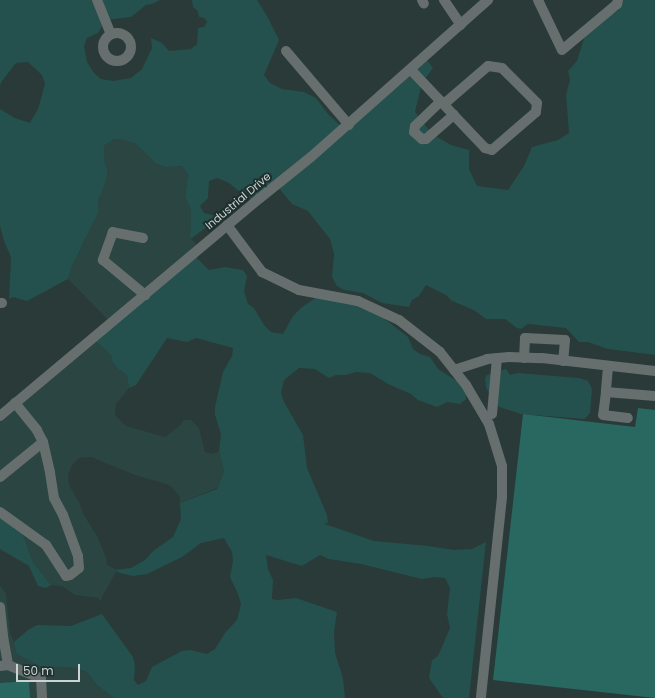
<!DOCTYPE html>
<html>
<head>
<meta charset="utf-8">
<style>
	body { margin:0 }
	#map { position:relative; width:655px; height:698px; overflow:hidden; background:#293a38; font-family:Poppins,sans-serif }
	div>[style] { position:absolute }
	.built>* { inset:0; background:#2a4542 }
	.green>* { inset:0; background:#24514d }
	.building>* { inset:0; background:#296761 }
	.minor>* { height:10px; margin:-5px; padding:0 5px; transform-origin:5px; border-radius:5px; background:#666f6d }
	.minor>.ring { margin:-5px; padding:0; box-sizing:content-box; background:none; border:10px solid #666f6d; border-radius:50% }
	span { translate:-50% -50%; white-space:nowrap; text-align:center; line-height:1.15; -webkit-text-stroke:4px #1f2f2d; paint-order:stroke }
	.street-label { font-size:11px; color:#cad4d3 }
	.scale { position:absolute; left:16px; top:664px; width:64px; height:18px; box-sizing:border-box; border:2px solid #cad4d3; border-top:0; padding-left:5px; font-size:12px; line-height:14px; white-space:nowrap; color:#cad4d3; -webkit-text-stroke:3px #1f2f2d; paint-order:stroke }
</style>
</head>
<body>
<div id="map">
	<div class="built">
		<div style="clip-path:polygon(114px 139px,129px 140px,136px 144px,156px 164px,167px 167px,182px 166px,188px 174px,185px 197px,191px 210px,190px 237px,201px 250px,112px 324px,68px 279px,72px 266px,98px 213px,98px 200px,103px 190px,108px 173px,104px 159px,104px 146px)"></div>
		<div style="clip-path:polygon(95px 339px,111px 355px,112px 361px,118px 369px,127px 375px,129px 388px,116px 404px,115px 415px,126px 426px,165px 437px,179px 426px,184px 420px,191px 420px,199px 428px,205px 452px,213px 454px,219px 451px,224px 471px,217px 488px,180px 503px,180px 497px,172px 487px,166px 484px,135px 475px,91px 457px,79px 458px,72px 465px,68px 475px,69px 485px,79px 502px,84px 515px,97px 536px,106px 557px,107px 565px,117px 570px,100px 601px,98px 598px,75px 595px,62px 586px,51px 585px,33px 562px,23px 535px,4px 518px,0 519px,0 417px)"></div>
		<div style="clip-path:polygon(0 586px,6px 593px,10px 633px,14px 642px,40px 666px,77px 668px,87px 672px,97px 685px,114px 698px,0 698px)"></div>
	</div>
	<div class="green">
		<div style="clip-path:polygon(0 0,160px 0,152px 4px,146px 5px,131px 17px,106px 20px,98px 33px,87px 38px,84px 46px,87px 62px,94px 73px,101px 79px,113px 81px,131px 78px,142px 69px,152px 48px,151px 38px,162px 43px,169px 51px,191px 49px,197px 44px,198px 28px,204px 27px,207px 22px,204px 18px,199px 17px,198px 11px,193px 7px,192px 0,257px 0,267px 16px,279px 40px,264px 75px,270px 83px,282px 89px,304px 92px,316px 98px,328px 114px,343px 128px,425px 58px,433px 68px,422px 83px,415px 112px,432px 134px,451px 145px,469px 150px,469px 169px,477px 186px,508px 190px,524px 166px,532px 147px,558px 140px,569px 133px,566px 95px,570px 80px,568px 71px,577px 61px,587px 29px,619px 10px,619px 0,655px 0,655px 355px,608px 349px,588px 342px,579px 342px,566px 328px,528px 324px,521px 329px,517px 328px,505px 319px,486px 319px,474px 310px,452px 301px,446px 295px,426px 285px,419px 296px,412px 300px,409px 307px,382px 303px,363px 293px,344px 290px,337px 286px,332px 277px,334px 254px,330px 239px,308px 211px,292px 204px,278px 187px,252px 206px,248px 193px,240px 192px,229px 183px,217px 178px,209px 181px,208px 198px,200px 206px,204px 213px,220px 217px,192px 238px,190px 237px,191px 210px,185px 197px,188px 174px,182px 166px,167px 167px,156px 164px,136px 144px,125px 140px,114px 139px,104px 146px,104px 159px,108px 173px,103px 190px,98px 200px,98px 213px,72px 266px,68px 279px,27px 301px,13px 297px,9px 299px,11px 257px,4px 241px,0 226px,0 109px,15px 118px,30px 123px,38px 109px,45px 84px,42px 75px,28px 62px,16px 63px,2px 81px,0 86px)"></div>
		<div style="clip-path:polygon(196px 257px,209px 270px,225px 267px,243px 270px,247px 276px,244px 291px,248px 304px,254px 308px,264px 325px,271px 332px,283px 334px,293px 316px,302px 307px,317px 297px,345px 299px,377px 313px,408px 337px,413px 349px,420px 354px,430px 357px,438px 369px,457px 381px,466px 394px,466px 399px,460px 404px,447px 402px,437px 407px,418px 400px,411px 394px,388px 384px,370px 373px,356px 372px,346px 375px,336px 375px,329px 378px,315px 369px,299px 368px,284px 380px,281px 393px,284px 402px,303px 435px,307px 468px,327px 515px,328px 523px,325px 523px,325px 524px,374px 541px,428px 546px,454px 550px,472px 549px,486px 542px,469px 698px,443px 698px,429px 678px,432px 660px,438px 656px,450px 628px,447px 614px,450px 588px,445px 578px,434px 577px,422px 579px,361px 564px,329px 559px,320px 555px,302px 566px,266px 555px,268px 569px,273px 580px,272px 599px,277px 600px,296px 598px,337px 612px,334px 632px,335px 653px,343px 678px,345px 698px,114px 698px,97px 685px,87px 672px,77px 668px,40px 666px,17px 654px,14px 642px,28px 630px,37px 625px,71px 626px,102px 614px,133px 657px,135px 666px,134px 680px,138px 685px,146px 681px,152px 667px,182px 651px,190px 650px,207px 654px,215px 649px,225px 633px,237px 620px,241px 604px,238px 594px,230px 577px,233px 561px,232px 552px,224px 538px,201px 543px,182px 557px,147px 574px,133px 576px,120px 573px,115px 570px,131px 568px,145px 560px,153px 551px,173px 537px,181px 519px,180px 503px,217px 489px,224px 471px,219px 451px,221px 434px,215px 415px,215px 407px,223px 372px,232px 356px,233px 348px,196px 338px,187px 342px,167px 338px,136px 385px,129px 388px,127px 375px,118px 369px,112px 361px,111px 355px,95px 340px)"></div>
		<div style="clip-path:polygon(506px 369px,510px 375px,518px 373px,579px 378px,588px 381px,592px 389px,590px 413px,585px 419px,521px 414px,499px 407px,492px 399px,486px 387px,485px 378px,487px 375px)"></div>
		<div style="clip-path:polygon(4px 518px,15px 523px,23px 535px,33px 562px,51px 585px,46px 588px,38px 586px,29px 566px,0 549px,0 519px)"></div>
	</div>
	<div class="building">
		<div style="clip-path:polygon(638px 408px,655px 410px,655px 698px,493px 680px,523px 414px,635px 427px)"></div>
		<div style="clip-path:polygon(29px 681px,30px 698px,0 698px,0 683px)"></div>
	</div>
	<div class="minor">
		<div style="left:97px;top:0;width:35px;rotate:68deg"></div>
		<div style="left:422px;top:0;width:4px;rotate:63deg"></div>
		<div style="left:444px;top:0;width:30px;rotate:56deg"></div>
		<div style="left:538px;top:0;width:55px;rotate:64.4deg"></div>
		<div style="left:562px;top:50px;width:72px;rotate:-39.9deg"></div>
		<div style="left:617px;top:4px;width:4px;rotate:-76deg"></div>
		<div class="ring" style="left:103px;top:33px;width:18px;height:18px"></div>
		<div style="left:286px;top:51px;width:97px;rotate:49.6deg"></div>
		<div style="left:411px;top:70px;width:108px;rotate:46.5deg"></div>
		<div style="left:485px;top:148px;width:7px;rotate:16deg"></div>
		<div style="left:492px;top:150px;width:58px;rotate:-40.8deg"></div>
		<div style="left:536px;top:112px;width:9px;rotate:-84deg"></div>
		<div style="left:537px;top:103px;width:49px;rotate:-135deg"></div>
		<div style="left:502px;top:68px;width:14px;rotate:-172deg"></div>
		<div style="left:488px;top:66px;width:58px;rotate:139.2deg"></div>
		<div style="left:441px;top:101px;width:36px;rotate:136deg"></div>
		<div style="left:415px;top:126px;width:6px;rotate:99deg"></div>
		<div style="left:414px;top:132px;width:11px;rotate:41deg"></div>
		<div style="left:422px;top:139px;width:4px"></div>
		<div style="left:426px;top:139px;width:37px;rotate:-41deg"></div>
		<div style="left:227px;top:225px;width:59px;rotate:53.3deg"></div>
		<div style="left:262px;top:272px;width:41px;rotate:25.9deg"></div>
		<div style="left:299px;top:290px;width:60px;rotate:10.6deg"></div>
		<div style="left:358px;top:301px;width:45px;rotate:24.9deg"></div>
		<div style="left:399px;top:320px;width:52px;rotate:38deg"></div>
		<div style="left:440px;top:352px;width:42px;rotate:51.8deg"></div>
		<div style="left:466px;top:385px;width:45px;rotate:59.5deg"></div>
		<div style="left:489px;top:424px;width:44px;rotate:72.8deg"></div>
		<div style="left:502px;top:466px;width:31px;rotate:90deg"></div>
		<div style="left:502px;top:497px;width:202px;rotate:96deg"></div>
		<div style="left:143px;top:238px;width:31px;rotate:-169deg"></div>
		<div style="left:113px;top:232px;width:30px;rotate:110deg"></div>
		<div style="left:103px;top:260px;width:55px;rotate:39.8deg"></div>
		<div style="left:0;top:303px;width:2px"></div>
		<div style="left:524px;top:358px;width:20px;rotate:-87deg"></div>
		<div style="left:525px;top:338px;width:40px;rotate:2.9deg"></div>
		<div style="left:565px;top:340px;width:21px;rotate:95deg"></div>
		<div style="left:608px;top:367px;width:25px;rotate:95deg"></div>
		<div style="left:606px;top:392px;width:49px;rotate:4.7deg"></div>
		<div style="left:454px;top:370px;width:35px;rotate:-18deg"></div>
		<div style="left:487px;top:359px;width:22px;rotate:-5deg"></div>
		<div style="left:509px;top:357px;width:33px;rotate:2deg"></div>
		<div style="left:542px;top:358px;width:114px;rotate:6.6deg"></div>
		<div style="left:606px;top:392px;width:23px;rotate:97deg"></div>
		<div style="left:603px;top:415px;width:25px;rotate:7deg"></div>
		<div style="left:492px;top:414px;width:56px;rotate:-84.9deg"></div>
		<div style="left:0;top:416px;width:339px;rotate:-40deg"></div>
		<div style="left:260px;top:198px;width:65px;rotate:-38.8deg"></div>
		<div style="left:311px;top:157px;width:237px;rotate:-41.6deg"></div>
		<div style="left:0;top:477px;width:55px;rotate:-39.1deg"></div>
		<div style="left:0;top:512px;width:57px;rotate:35.7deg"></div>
		<div style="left:46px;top:545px;width:37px;rotate:57deg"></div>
		<div style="left:66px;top:576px;width:4px;rotate:-14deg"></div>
		<div style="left:70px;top:575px;width:11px;rotate:-38deg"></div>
		<div style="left:79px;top:568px;width:12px;rotate:-95deg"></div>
		<div style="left:78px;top:556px;width:44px;rotate:-110.1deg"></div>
		<div style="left:63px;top:515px;width:19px;rotate:-118deg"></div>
		<div style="left:54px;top:498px;width:26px;rotate:-99deg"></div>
		<div style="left:50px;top:472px;width:31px;rotate:-103deg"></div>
		<div style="left:43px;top:442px;width:13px;rotate:-117deg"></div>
		<div style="left:37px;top:430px;width:35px;rotate:-129deg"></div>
		<div style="left:0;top:607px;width:29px;rotate:84deg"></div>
		<div style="left:0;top:636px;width:3px"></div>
		<div style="left:3px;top:636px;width:29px;rotate:80deg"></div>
		<div style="left:8px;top:665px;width:8px;rotate:173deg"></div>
		<div style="left:8px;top:665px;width:35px;rotate:22deg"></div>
		<div style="left:41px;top:678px;width:20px;rotate:87deg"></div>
	</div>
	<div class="street-label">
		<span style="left:238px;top:201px;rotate:-40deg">Industrial Drive</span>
	</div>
	<div class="scale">50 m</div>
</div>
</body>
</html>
